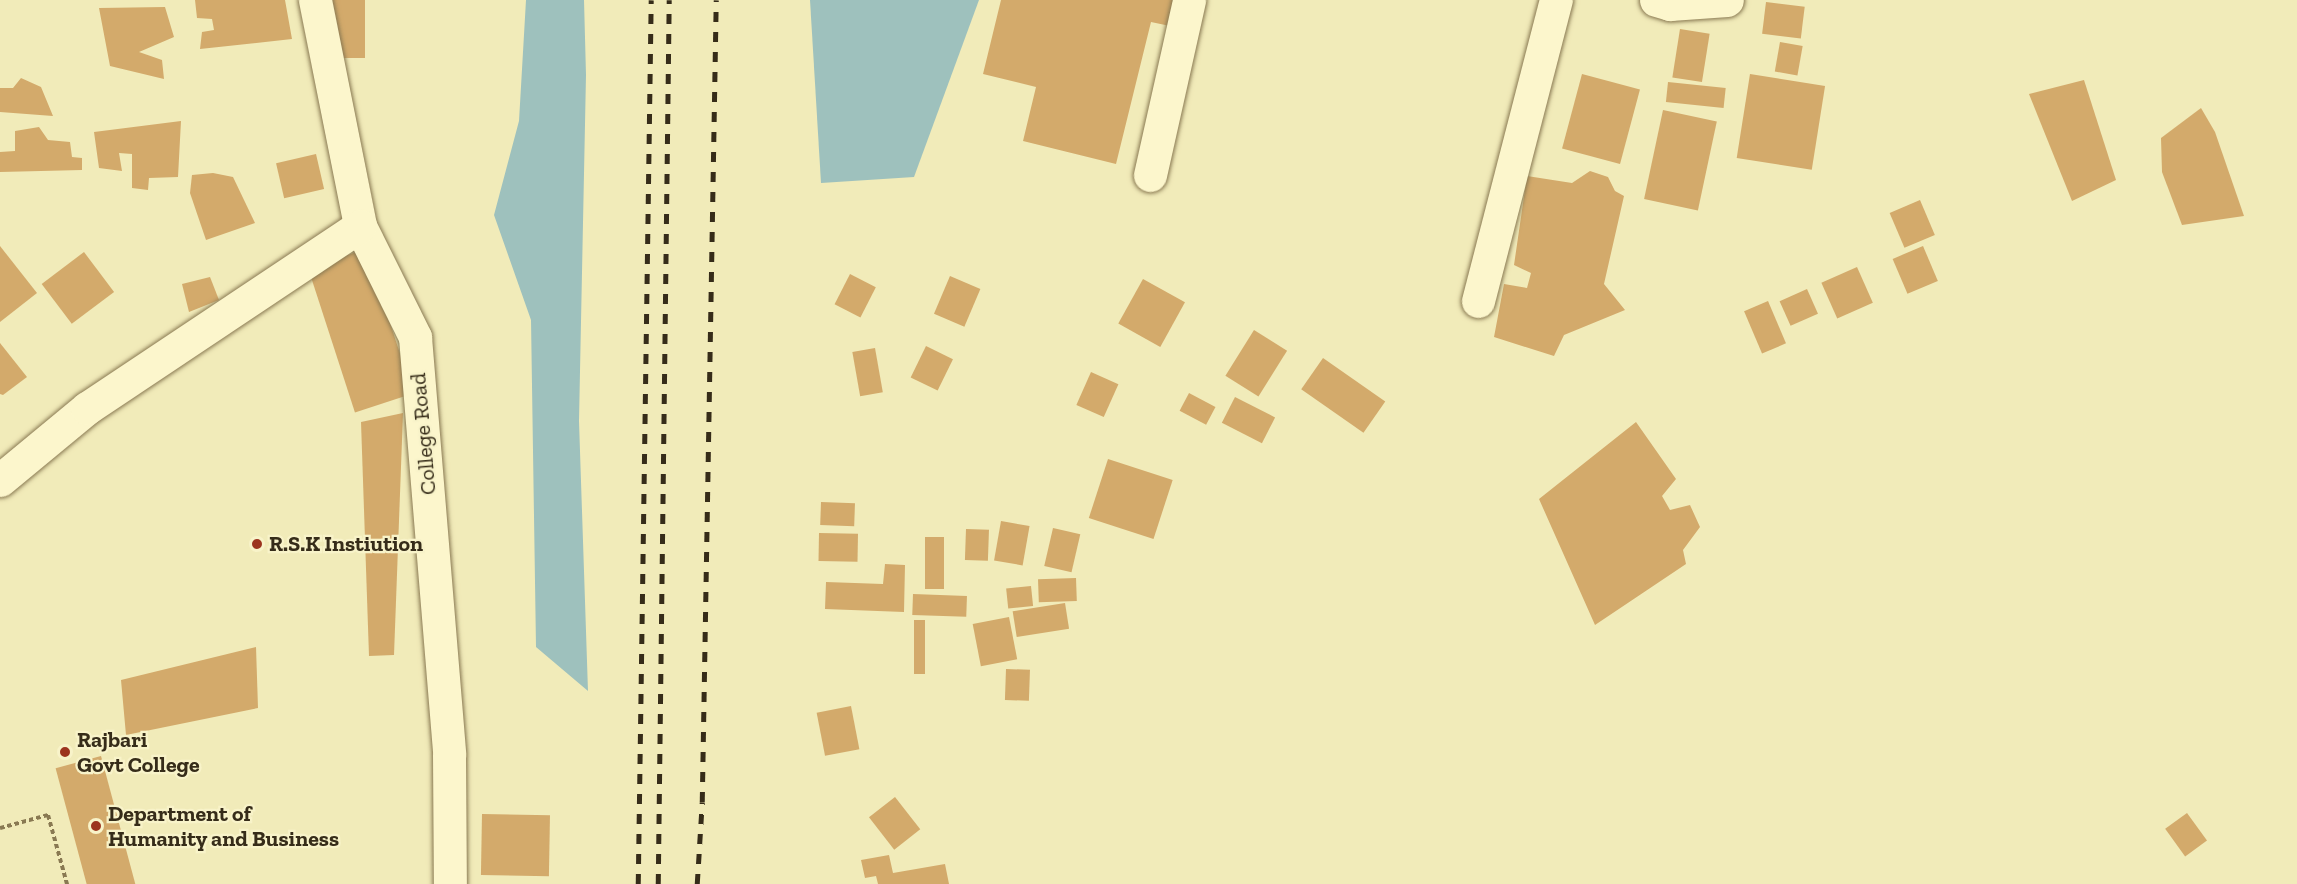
<!DOCTYPE html>
<html>
<head>
<meta charset="utf-8">
<style>
	body { margin:0 }
	#map { position:relative; width:2297px; height:884px; overflow:hidden; background:#f1ebb9; font-family:"Zilla Slab",serif }
	div>[style] { position:absolute }
	.water>* { inset:0; background:#9ec1bd }
	.building>* { inset:0; background:#d3aa6b; transform-origin:0 0 }
	.path>* { height:4px; margin-top:-2px; transform-origin:0; background:repeating-linear-gradient(90deg,#897952 0 4.5px,transparent 0 7.5px) }
	.roads { filter:drop-shadow(0 0 2px #897952) drop-shadow(0 0 2px #897952) }
	.street>* { height:33px; margin:-16.5px; padding:0 16.5px; transform-origin:16.5px; border-radius:16.5px; background:#fcf6cc }
	.rail>* { height:4.5px; margin-top:-2.25px; transform-origin:0; background:repeating-linear-gradient(90deg,#362c19 0 10px,transparent 0 20px) }
	.dots>* { width:16px; height:16px; translate:-50% -50%; box-sizing:border-box; border:3px solid #f8f3c9; border-radius:50% }
	span { translate:-50% -50%; white-space:nowrap; text-align:center; line-height:1.15; -webkit-text-stroke:4.5px #f8f3c9; paint-order:stroke }
	.street-label { font-size:22px; color:#362c19 }
	.poi-label { font-size:22px; color:#362c19; font-weight:700 }
	.left { translate:0 -50%; text-align:left }
</style>
</head>
<body>
<div id="map">
	<div class="water">
		<div style="clip-path:polygon(526px 0,584px 0,586px 75px,579px 421px,588px 691px,536px 647px,531px 320px,494px 215px,519px 121px)"></div>
		<div style="clip-path:polygon(810px 0,979px 0,914px 177px,821px 183px)"></div>
	</div>
	<div class="building">
		<div style="clip-path:polygon(195px 0,285px 0,292px 39px,200px 49px,202px 32px,214px 30px,212px 19px,197px 18px)"></div>
		<div style="left:331px;top:0;width:34px;height:58px"></div>
		<div style="clip-path:polygon(1001px 0,1177px 0,1170px 26px,1151px 22px,1116px 164px,1023px 141px,1036px 87px,983px 74px)"></div>
		<div style="left:1766px;top:2px;width:39px;height:32px;rotate:7deg"></div>
		<div style="clip-path:polygon(165px 7px,174px 37px,139px 52px,162px 60px,164px 79px,110px 66px,99px 8px)"></div>
		<div style="left:1680px;top:29px;width:30px;height:49px;rotate:9deg"></div>
		<div style="left:1780px;top:42px;width:23px;height:30px;rotate:10deg"></div>
		<div style="left:1582px;top:74px;width:60px;height:77px;rotate:15deg"></div>
		<div style="left:1750px;top:74px;width:76px;height:85px;rotate:9deg"></div>
		<div style="clip-path:polygon(21px 78px,41px 87px,53px 116px,0 112px,0 88px,13px 88px)"></div>
		<div style="clip-path:polygon(2084px 80px,2116px 180px,2072px 201px,2029px 94px)"></div>
		<div style="left:1668px;top:82px;width:58px;height:20px;rotate:6deg"></div>
		<div style="clip-path:polygon(2201px 108px,2215px 132px,2244px 216px,2182px 225px,2162px 172px,2161px 138px)"></div>
		<div style="left:1663px;top:110px;width:55px;height:91px;rotate:12deg"></div>
		<div style="clip-path:polygon(181px 121px,178px 177px,149px 178px,148px 190px,132px 188px,132px 154px,119px 153px,122px 171px,99px 168px,94px 132px)"></div>
		<div style="clip-path:polygon(39px 127px,48px 140px,70px 142px,72px 157px,82px 158px,82px 170px,0 172px,0 152px,15px 151px,15px 131px)"></div>
		<div style="left:316px;top:154px;width:36px;height:41px;rotate:77deg"></div>
		<div style="clip-path:polygon(1590px 171px,1608px 177px,1615px 191px,1624px 196px,1604px 284px,1625px 310px,1564px 335px,1554px 356px,1494px 337px,1504px 284px,1527px 288px,1531px 273px,1514px 265px,1527px 176px,1572px 183px)"></div>
		<div style="clip-path:polygon(213px 173px,233px 177px,255px 223px,206px 240px,190px 193px,192px 175px)"></div>
		<div style="left:1920px;top:200px;width:38px;height:33px;rotate:67deg"></div>
		<div style="clip-path:polygon(0 246px,37px 293px,0 322px)"></div>
		<div style="left:1923px;top:246px;width:38px;height:33px;rotate:67deg"></div>
		<div style="left:366px;top:249px;width:152px;height:61px;rotate:72deg"></div>
		<div style="left:84px;top:252px;width:50px;height:53px;rotate:53deg"></div>
		<div style="left:1857px;top:267px;width:39px;height:39px;rotate:66deg"></div>
		<div style="left:850px;top:274px;width:29px;height:34px;rotate:27deg"></div>
		<div style="left:950px;top:276px;width:33px;height:41px;rotate:23deg"></div>
		<div style="clip-path:polygon(210px 277px,219px 300px,189px 312px,182px 284px)"></div>
		<div style="left:1143px;top:279px;width:48px;height:51px;rotate:29deg"></div>
		<div style="left:1807px;top:289px;width:27px;height:30px;rotate:66deg"></div>
		<div style="left:1768px;top:301px;width:46px;height:26px;rotate:67deg"></div>
		<div style="left:1254px;top:330px;width:39px;height:54px;rotate:32deg"></div>
		<div style="clip-path:polygon(0 343px,27px 377px,3px 395px,0 394px)"></div>
		<div style="left:926px;top:346px;width:30px;height:35px;rotate:26deg"></div>
		<div style="left:875px;top:348px;width:45px;height:23px;rotate:80deg"></div>
		<div style="left:1323px;top:358px;width:76px;height:38px;rotate:35deg"></div>
		<div style="left:1091px;top:372px;width:30px;height:36px;rotate:24deg"></div>
		<div style="left:1189px;top:393px;width:30px;height:20px;rotate:28deg"></div>
		<div style="left:1235px;top:397px;width:45px;height:29px;rotate:27deg"></div>
		<div style="clip-path:polygon(403px 413px,394px 655px,369px 656px,361px 422px)"></div>
		<div style="clip-path:polygon(1636px 422px,1676px 479px,1662px 496px,1670px 510px,1690px 505px,1700px 527px,1683px 550px,1686px 564px,1595px 625px,1539px 499px)"></div>
		<div style="left:1108px;top:459px;width:68px;height:62px;rotate:18deg"></div>
		<div style="left:821px;top:502px;width:34px;height:23px;rotate:2deg"></div>
		<div style="left:1001px;top:521px;width:29px;height:40px;rotate:10deg"></div>
		<div style="left:1053px;top:528px;width:28px;height:39px;rotate:13deg"></div>
		<div style="left:966px;top:529px;width:23px;height:31px;rotate:2deg"></div>
		<div style="left:819px;top:533px;width:39px;height:28px;rotate:1deg"></div>
		<div style="left:925px;top:537px;width:19px;height:52px"></div>
		<div style="clip-path:polygon(885px 564px,905px 565px,904px 612px,825px 609px,826px 582px,883px 584px)"></div>
		<div style="left:1076px;top:578px;width:23px;height:38px;rotate:88deg"></div>
		<div style="left:1031px;top:586px;width:20px;height:25px;rotate:84deg"></div>
		<div style="left:913px;top:594px;width:54px;height:21px;rotate:2deg"></div>
		<div style="left:1065px;top:603px;width:26px;height:53px;rotate:81deg"></div>
		<div style="left:1009px;top:617px;width:43px;height:37px;rotate:79deg"></div>
		<div style="left:914px;top:620px;width:11px;height:54px"></div>
		<div style="clip-path:polygon(256px 647px,258px 708px,126px 735px,121px 680px)"></div>
		<div style="left:1006px;top:669px;width:24px;height:31px;rotate:2deg"></div>
		<div style="left:851px;top:706px;width:44px;height:35px;rotate:79deg"></div>
		<div style="left:101px;top:756px;width:133px;height:47px;rotate:75deg"></div>
		<div style="left:895px;top:797px;width:41px;height:33px;rotate:52deg"></div>
		<div style="left:2187px;top:813px;width:34px;height:27px;rotate:54deg"></div>
		<div style="left:482px;top:814px;width:68px;height:61px;rotate:1deg"></div>
		<div style="clip-path:polygon(889px 855px,893px 873px,945px 864px,949px 884px,878px 884px,876px 876px,865px 878px,861px 860px)"></div>
	</div>
	<div class="path">
		<div style="left:0;top:828px;width:50px;rotate:-15.2deg"></div>
		<div style="left:48px;top:815px;width:72px;rotate:74.6deg"></div>
	</div>
	<div class="roads">
		<div class="street">
			<div style="left:315px;top:0;width:230px;rotate:78.7deg"></div>
			<div style="left:360px;top:226px;width:124px;rotate:63.6deg"></div>
			<div style="left:415px;top:337px;width:419px;rotate:85.3deg"></div>
			<div style="left:449px;top:755px;width:129px;rotate:89.6deg"></div>
			<div style="left:1656px;top:0;width:15px;rotate:16deg"></div>
			<div style="left:1670px;top:4px;width:57px;rotate:-4deg"></div>
			<div style="left:1150px;top:175px;width:179px;rotate:-77.4deg"></div>
			<div style="left:1478px;top:301px;width:311px;rotate:-75.5deg"></div>
			<div style="left:0;top:480px;width:113px;rotate:-39.6deg"></div>
			<div style="left:87px;top:408px;width:328px;rotate:-33.7deg"></div>
		</div>
	</div>
	<div class="rail">
		<div style="left:638px;top:884px;width:884px;rotate:-89.16deg"></div>
		<div style="left:658px;top:884px;width:884px;rotate:-89.29deg"></div>
		<div style="left:697px;top:884px;width:82px;rotate:-86.5deg"></div>
		<div style="left:702px;top:802px;width:802px;rotate:-89deg"></div>
	</div>
	<div class="dots">
		<div style="left:257px;top:544px;background:#9c341e"></div>
		<div style="left:65px;top:752px;background:#9c341e"></div>
		<div style="left:96px;top:826px;background:#9c341e"></div>
	</div>
	<div class="street-label">
		<span style="left:423px;top:434px;rotate:-95deg">College Road</span>
	</div>
	<div class="poi-label">
		<span class="left" style="left:269px;top:544px">R.S.K Instiution</span>
		<span class="left" style="left:77px;top:752px">Rajbari<br>Govt College</span>
		<span class="left" style="left:108px;top:826px">Department of<br>Humanity and Business</span>
	</div>
</div>
</body>
</html>
